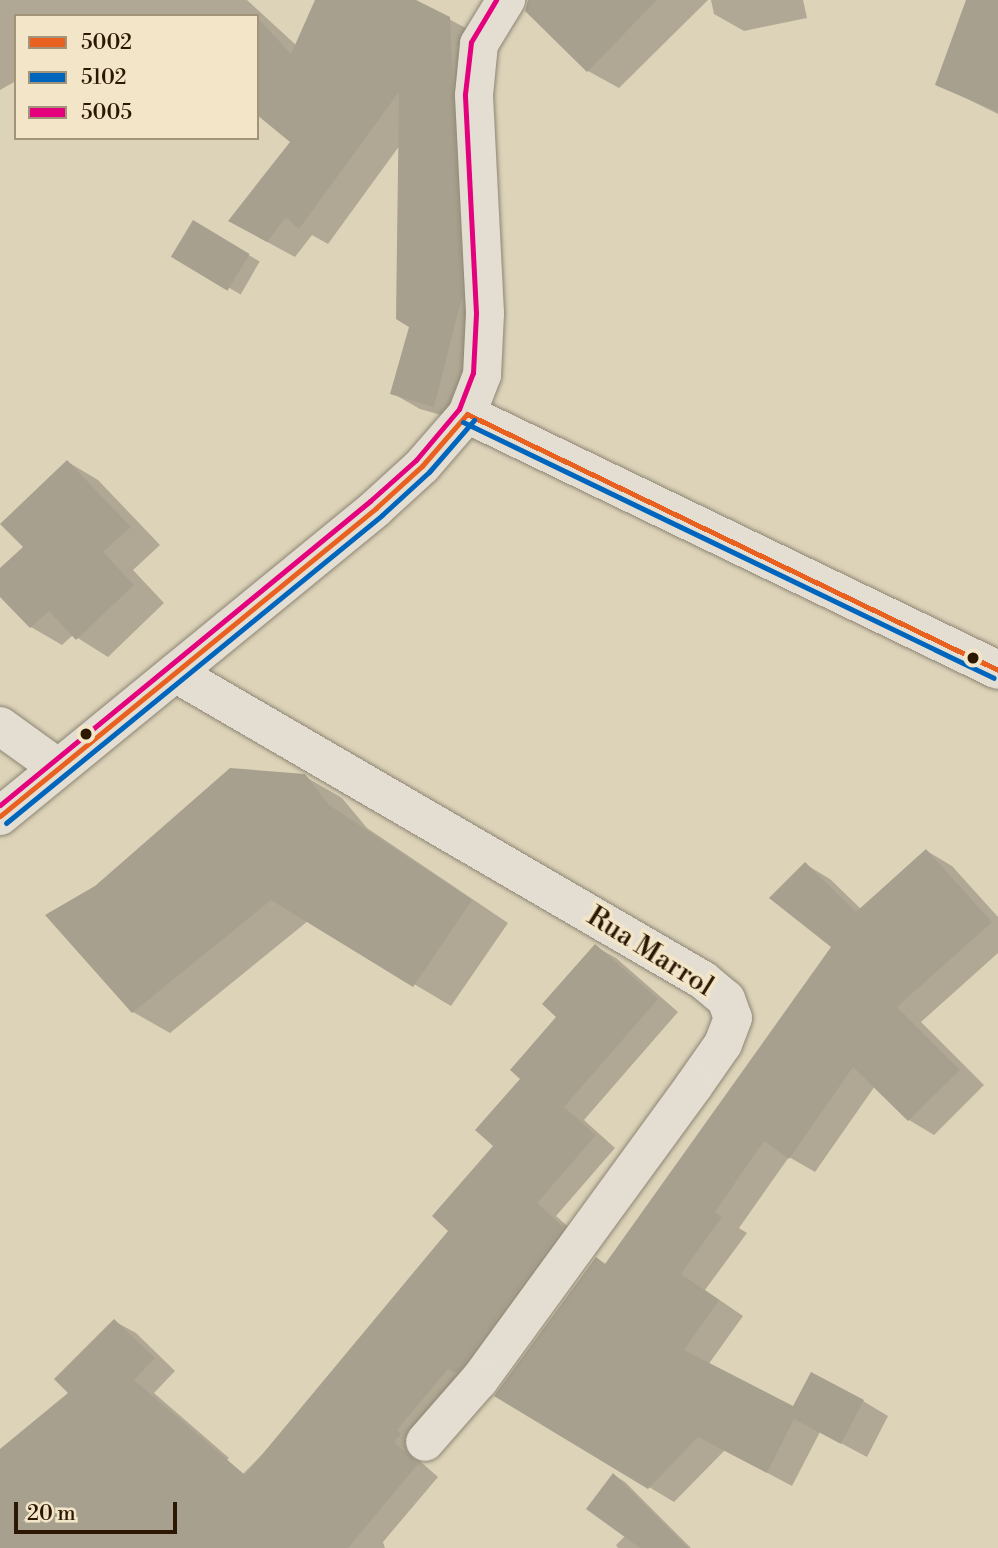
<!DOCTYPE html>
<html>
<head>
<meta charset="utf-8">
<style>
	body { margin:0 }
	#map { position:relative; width:998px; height:1548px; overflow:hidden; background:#ddd3b9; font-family:"Libre Bodoni",serif }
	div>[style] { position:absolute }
	.shadow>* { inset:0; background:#0003; transform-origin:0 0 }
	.building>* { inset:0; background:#a8a08e; transform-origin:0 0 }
	.roads { filter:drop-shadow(0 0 2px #8d8574) drop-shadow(0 0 2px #8d8574) }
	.minor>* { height:38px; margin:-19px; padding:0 19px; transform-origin:19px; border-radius:19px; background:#e4ded2 }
	.bus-1>* { height:5px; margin:-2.5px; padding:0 2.5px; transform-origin:2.5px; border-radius:2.5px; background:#e86120 }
	.bus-2>* { height:5px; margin:-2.5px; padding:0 2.5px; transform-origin:2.5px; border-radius:2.5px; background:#0065bd }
	.bus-3>* { height:5px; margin:-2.5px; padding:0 2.5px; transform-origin:2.5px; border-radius:2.5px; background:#e5007d }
	.dots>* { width:19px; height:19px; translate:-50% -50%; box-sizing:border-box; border:4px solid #f3e6c8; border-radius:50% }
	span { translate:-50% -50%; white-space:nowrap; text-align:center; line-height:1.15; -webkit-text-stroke:7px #f3e6c8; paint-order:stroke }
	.street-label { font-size:28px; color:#2b1702 }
	.legend { position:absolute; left:14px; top:14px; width:245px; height:126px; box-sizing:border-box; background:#f3e6c8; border:2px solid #a39379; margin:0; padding:9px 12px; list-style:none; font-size:21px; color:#2b1702 }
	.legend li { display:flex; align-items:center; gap:14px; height:35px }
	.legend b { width:35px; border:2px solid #a39379 }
	.scale { position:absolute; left:14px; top:1502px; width:163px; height:32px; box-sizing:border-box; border:4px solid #2b1702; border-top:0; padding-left:9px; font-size:21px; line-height:24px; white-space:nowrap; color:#2b1702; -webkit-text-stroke:5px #f3e6c8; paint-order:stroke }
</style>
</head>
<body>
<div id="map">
	<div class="shadow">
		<div style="clip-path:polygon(0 0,247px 0,296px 45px,318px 0,413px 0,477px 34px,462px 421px,420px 409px,392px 393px,411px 326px,400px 145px,328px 244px,312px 235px,295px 257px,258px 237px,293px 142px,257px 113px,257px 16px,16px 16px,16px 81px,0 90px)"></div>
		<div style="clip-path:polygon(538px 0,708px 0,619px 88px,588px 71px,528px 11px)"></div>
		<div style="clip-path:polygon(711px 0,803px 0,807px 18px,744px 31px,714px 14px)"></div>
		<div style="clip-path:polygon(967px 0,998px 0,998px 114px,937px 84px)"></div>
		<div style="left:193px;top:223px;width:77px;height:38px;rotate:30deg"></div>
		<div style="clip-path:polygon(68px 462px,98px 480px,160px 545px,133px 570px,164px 603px,108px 657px,73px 635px,62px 645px,31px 627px,0 595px,0 571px,25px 547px)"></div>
		<div style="clip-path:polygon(304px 776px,342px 798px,367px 828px,508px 923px,451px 1006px,308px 921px,170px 1033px,133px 1012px,96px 888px)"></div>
		<div style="clip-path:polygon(927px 851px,952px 866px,998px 917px,998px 953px,921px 1022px,984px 1085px,934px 1135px,909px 1120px,875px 1086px,815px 1172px,789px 1157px,739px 1228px,747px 1233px,705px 1290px,743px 1316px,708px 1365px,794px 1408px,863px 1401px,888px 1416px,867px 1457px,820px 1432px,792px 1486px,725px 1450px,674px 1502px,649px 1487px,597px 1259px,607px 1265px,834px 947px,805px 864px,830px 879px,861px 909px)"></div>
		<div style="clip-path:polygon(595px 946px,616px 958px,678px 1012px,584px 1120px,615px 1148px,556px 1216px,583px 1240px,413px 1455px,438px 1477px,383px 1542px,385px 1548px,193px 1548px,243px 1474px,287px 1429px,451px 1230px,496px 1146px,522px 1079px)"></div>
		<div style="clip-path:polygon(114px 1321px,136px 1333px,175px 1371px,154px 1393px,229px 1458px,139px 1548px,15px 1548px,0 1534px,0 1451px,71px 1393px)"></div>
		<div style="clip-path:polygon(614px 1475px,625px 1482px,691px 1548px,618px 1548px,616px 1545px,626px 1535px)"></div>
	</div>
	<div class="building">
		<div style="clip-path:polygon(315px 0,416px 0,450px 17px,462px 297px,434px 407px,390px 394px,409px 327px,396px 319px,399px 92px,299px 229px,286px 217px,267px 242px,228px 221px,290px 142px,257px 115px,257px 17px,291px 54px)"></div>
		<div style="clip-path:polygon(528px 0,657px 0,587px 72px,525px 11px)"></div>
		<div style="clip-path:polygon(966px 0,998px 0,998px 112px,935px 85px)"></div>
		<div style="left:193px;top:220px;width:66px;height:43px;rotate:31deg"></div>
		<div style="clip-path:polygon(67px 460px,131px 527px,103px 552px,134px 585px,76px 640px,49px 611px,30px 628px,0 597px,0 568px,23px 547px,0 524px)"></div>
		<div style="clip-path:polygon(230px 768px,305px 774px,329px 805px,472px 900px,413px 987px,271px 900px,132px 1013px,45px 915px,95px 886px)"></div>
		<div style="clip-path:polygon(926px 849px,992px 922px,897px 1007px,960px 1070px,908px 1121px,853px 1067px,789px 1159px,764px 1141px,715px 1212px,722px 1217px,681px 1274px,719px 1300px,684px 1350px,793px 1406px,811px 1372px,864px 1400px,841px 1444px,794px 1419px,767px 1473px,698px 1437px,648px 1489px,494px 1396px,596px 1257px,605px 1264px,831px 947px,769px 898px,805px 862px,856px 912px)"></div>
		<div style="clip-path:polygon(595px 944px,658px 999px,564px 1107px,596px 1135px,537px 1203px,563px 1227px,462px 1366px,456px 1373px,448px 1369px,397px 1430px,401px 1434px,394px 1442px,418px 1464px,348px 1548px,0 1548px,0 1449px,68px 1393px,54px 1379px,114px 1319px,155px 1358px,134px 1380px,245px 1475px,448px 1231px,432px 1216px,493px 1146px,475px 1130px,520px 1079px,510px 1070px,556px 1017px,542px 1004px)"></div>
		<div style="clip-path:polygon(613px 1473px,688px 1548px,640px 1548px,586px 1509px)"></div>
	</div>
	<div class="roads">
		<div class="minor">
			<div style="left:467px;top:414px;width:589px;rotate:25.74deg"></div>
			<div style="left:175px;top:673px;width:611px;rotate:30.18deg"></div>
			<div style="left:703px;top:980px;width:30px;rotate:40deg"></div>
			<div style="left:726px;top:999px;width:20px;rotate:70deg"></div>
			<div style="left:733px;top:1018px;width:28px;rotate:111deg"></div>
			<div style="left:723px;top:1044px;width:52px;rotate:124.9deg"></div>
			<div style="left:693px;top:1087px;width:363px;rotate:126.1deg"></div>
			<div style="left:479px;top:1380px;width:82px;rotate:131.1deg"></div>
			<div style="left:0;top:726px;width:70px;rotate:35.7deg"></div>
			<div style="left:0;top:816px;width:486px;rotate:-39.3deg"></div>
			<div style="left:376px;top:508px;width:62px;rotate:-42.4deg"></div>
			<div style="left:422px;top:466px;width:69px;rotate:-49.1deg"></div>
			<div style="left:467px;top:414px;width:42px;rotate:-69deg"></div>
			<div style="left:482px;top:375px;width:62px;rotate:-87.2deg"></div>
			<div style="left:485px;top:313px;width:218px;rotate:-92.9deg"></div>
			<div style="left:474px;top:95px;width:51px;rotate:-84.4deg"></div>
			<div style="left:479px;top:44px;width:52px;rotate:-58.5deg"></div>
		</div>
	</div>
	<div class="bus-1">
		<div style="left:467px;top:414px;width:589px;rotate:25.74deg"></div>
		<div style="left:0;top:816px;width:486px;rotate:-39.3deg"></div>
		<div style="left:376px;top:508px;width:62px;rotate:-42.4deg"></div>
		<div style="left:422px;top:466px;width:69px;rotate:-49.1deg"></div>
	</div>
	<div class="bus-2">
		<div style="left:463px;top:422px;width:589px;rotate:25.74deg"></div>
		<div style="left:6px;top:823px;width:486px;rotate:-39.3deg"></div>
		<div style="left:382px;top:515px;width:64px;rotate:-42.5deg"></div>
		<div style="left:429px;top:472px;width:69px;rotate:-49.1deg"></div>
	</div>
	<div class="bus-3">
		<div style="left:0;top:805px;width:479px;rotate:-39.4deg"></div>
		<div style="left:370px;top:501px;width:62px;rotate:-41.7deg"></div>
		<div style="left:416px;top:460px;width:67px;rotate:-49.9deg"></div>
		<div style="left:459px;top:409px;width:39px;rotate:-69deg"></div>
		<div style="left:473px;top:373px;width:60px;rotate:-87.1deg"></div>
		<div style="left:476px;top:313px;width:219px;rotate:-92.9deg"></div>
		<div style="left:465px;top:94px;width:52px;rotate:-83.4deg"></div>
		<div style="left:471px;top:42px;width:49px;rotate:-59.2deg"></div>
	</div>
	<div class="dots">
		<div style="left:973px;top:658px;background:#2b1702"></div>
		<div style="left:86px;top:734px;background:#2b1702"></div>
	</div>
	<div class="street-label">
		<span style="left:650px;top:952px;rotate:32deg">Rua Marrol</span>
	</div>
	<ul class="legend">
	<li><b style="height:9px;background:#e86120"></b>5002</li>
	<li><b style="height:9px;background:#0065bd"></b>5102</li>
	<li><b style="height:9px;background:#e5007d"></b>5005</li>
	</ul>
	<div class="scale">20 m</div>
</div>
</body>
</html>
